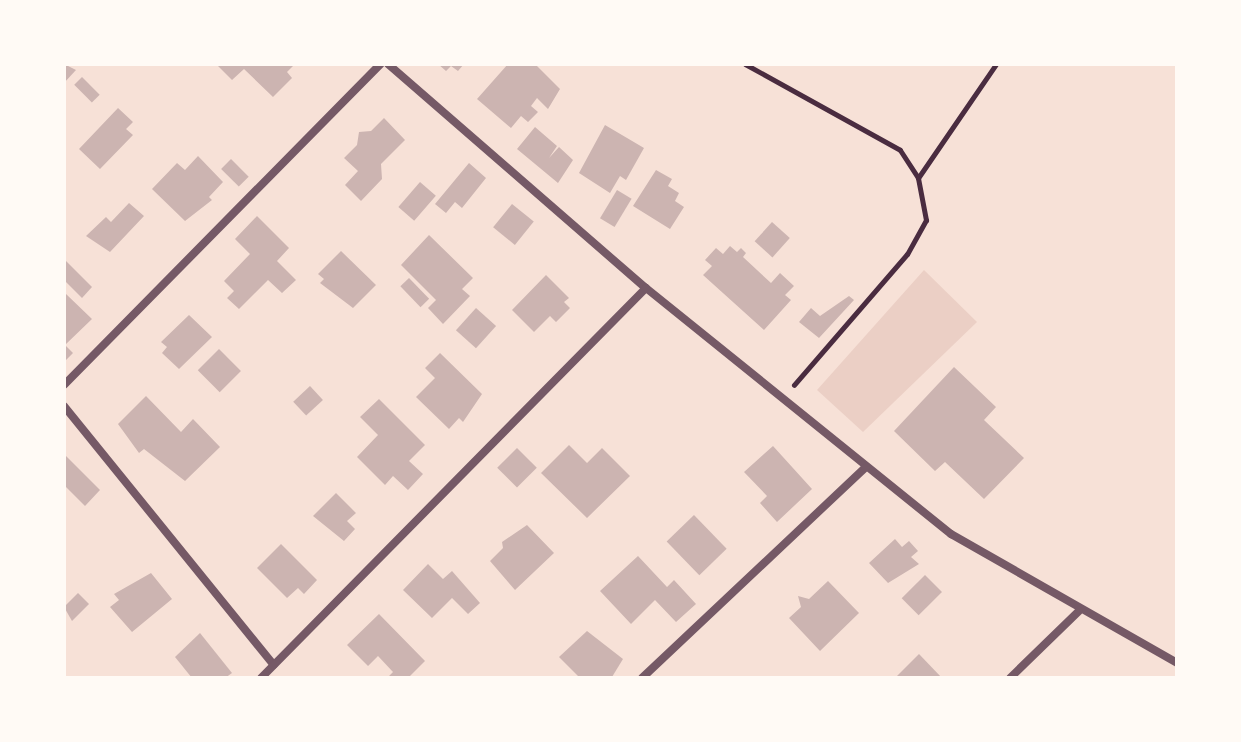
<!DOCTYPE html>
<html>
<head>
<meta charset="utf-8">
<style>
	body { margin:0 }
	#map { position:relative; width:1241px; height:742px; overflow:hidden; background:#f7e1d7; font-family:"Archivo Narrow",sans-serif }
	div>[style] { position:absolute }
	.green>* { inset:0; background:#ebcfc5 }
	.building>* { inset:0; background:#ccb4b1; transform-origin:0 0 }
	.path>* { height:5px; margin:-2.5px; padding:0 2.5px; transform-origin:2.5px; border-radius:2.5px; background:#4a2c40 }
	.minor>* { height:8px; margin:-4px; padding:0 4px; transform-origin:4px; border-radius:4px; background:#755966 }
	span { translate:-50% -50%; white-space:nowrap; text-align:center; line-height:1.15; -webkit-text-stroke:8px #fffaf5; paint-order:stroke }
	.frame { position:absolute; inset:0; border:66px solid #fffaf5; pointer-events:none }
</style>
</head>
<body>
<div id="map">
	<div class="green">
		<div style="clip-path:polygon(924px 270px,977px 322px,863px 432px,817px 390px)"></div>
	</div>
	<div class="building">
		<div style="clip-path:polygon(64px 64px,76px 70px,64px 83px)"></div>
		<div style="clip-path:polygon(216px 64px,295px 64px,287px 72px,292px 78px,273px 97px,244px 69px,232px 80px)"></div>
		<div style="clip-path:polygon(438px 64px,464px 64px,458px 71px,451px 66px,446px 71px)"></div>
		<div style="clip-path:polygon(508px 64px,535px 64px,560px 89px,548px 109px,537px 98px,531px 106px,538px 112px,528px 122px,521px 116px,511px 128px,477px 99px)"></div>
		<div style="left:82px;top:77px;width:25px;height:11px;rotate:45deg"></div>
		<div style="clip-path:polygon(118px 108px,133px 122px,126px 129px,133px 135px,100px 169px,79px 149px)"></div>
		<div style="clip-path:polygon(384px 118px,405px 140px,381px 164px,382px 179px,361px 201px,345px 185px,358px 171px,344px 158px,357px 145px,359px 132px,371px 131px)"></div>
		<div style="clip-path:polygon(605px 125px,644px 148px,626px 180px,620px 176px,610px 193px,579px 173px)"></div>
		<div style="clip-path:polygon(535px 127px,557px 146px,549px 158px,559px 147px,573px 160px,558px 183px,517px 149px)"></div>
		<div style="clip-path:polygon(198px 156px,223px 182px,209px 197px,212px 200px,185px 221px,152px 189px,177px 163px,185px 170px)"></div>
		<div style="left:231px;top:159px;width:25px;height:14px;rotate:45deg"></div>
		<div style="clip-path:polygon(469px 163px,486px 178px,462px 208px,455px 202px,446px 213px,435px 204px)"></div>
		<div style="clip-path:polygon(656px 170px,672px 179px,668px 186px,679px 193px,675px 201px,684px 207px,670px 229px,633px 206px)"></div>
		<div style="left:420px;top:182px;width:21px;height:33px;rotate:41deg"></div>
		<div style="left:617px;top:190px;width:17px;height:33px;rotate:31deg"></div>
		<div style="clip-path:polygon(129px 203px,144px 216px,110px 252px,86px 236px,106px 217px,111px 222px)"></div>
		<div style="left:512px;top:204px;width:28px;height:30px;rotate:39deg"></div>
		<div style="clip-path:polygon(257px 216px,289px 248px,277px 261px,296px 280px,282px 293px,268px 280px,239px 309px,227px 298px,234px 291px,224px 281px,250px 254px,235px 239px)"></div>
		<div style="left:772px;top:222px;width:24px;height:26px;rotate:42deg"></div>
		<div style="clip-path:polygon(429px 235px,473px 278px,462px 289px,470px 296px,443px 324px,428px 308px,436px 300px,401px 265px)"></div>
		<div style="clip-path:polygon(730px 246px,737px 252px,741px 248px,746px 253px,743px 257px,771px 283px,780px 273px,794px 286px,785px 295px,791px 300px,764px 330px,703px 275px,712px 266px,705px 260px,716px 248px,723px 254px)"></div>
		<div style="clip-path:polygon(341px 251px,376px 285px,353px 308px,320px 283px,324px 279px,318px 274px)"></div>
		<div style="clip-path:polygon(64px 259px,92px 287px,82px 298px,64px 280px)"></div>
		<div style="clip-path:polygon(546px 275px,569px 298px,564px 302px,570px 308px,556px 322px,550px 316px,534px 332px,512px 310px)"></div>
		<div style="left:409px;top:278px;width:29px;height:12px;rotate:46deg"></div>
		<div style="clip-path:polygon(66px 294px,92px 319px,65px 345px,73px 353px,64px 362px)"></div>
		<div style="clip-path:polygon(849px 296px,854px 300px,819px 338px,799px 322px,811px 308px,820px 316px)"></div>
		<div style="left:476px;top:308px;width:27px;height:30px;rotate:42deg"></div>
		<div style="clip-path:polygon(189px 315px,212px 337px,179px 369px,162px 353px,167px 347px,161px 342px)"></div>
		<div style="left:219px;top:349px;width:31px;height:30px;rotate:45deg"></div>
		<div style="clip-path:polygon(440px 353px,482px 394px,463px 422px,459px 418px,449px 429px,416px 397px,435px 378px,425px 368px)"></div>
		<div style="clip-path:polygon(954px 367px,996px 407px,984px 420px,1024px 458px,984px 499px,945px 462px,935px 471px,894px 431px)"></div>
		<div style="left:310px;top:386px;width:19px;height:23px;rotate:47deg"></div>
		<div style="clip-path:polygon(146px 396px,181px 432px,193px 419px,220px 447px,185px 481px,144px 449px,139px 453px,118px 424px)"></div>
		<div style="clip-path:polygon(379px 399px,425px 445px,409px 461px,423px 474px,408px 490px,393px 476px,385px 485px,357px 457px,378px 435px,360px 417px)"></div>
		<div style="clip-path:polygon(569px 445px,587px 463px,602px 448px,630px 476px,587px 518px,541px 473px)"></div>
		<div style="clip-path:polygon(773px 446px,812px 489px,777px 522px,760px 503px,767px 496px,744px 472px)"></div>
		<div style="left:517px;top:448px;width:28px;height:28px;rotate:45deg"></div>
		<div style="clip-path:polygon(64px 454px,100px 490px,85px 506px,64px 485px)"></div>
		<div style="clip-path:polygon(336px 493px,356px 513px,347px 521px,355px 529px,344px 541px,313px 516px)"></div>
		<div style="left:694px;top:515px;width:47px;height:38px;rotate:46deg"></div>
		<div style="clip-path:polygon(527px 525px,554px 553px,515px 590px,490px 561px,503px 548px,502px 542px)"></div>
		<div style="clip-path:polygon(895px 539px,902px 547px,909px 541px,918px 551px,911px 557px,919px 564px,888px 583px,869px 563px)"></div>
		<div style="clip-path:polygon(281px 544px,317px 580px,304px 594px,298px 588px,287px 598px,257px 568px)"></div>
		<div style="clip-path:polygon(638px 556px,667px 587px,674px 580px,696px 604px,676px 622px,655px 600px,631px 624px,600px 591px)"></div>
		<div style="clip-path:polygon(428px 564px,443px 579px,452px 571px,480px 603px,468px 614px,452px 598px,432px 618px,403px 590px)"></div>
		<div style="clip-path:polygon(151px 573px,172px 599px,132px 632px,110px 607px,119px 600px,114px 594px)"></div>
		<div style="left:925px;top:575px;width:24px;height:33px;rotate:45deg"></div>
		<div style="clip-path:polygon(828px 581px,859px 613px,820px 651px,789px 618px,801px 607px,798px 596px,809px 599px)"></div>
		<div style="clip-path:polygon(78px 593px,89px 604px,72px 621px,64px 607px)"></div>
		<div style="clip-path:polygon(379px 614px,425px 661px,408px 678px,387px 678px,393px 672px,378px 656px,368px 666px,347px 645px)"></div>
		<div style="clip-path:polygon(587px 631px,623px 659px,612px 677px,580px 678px,559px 657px)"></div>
		<div style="clip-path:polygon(200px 633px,232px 673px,225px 678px,192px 678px,175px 657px)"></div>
		<div style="clip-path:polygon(919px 654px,942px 678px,895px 678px)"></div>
	</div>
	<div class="path">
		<div style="left:745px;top:64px;width:177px;rotate:29deg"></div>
		<div style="left:900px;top:150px;width:33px;rotate:57deg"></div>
		<div style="left:918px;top:178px;width:43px;rotate:79.2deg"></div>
		<div style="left:926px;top:220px;width:39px;rotate:119deg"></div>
		<div style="left:907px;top:254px;width:173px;rotate:130.8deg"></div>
		<div style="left:918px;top:178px;width:138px;rotate:-55.6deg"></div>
	</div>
	<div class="minor">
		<div style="left:388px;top:64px;width:342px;rotate:41deg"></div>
		<div style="left:646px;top:288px;width:392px;rotate:38.9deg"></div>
		<div style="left:951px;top:534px;width:260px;rotate:29.7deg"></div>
		<div style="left:64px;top:385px;width:451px;rotate:-45.4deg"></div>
		<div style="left:64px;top:406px;width:333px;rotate:51deg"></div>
		<div style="left:261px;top:678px;width:548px;rotate:-45.37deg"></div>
		<div style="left:642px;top:678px;width:308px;rotate:-43.3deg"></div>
		<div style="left:1010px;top:678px;width:96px;rotate:-44.2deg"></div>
	</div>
	<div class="frame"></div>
</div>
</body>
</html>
